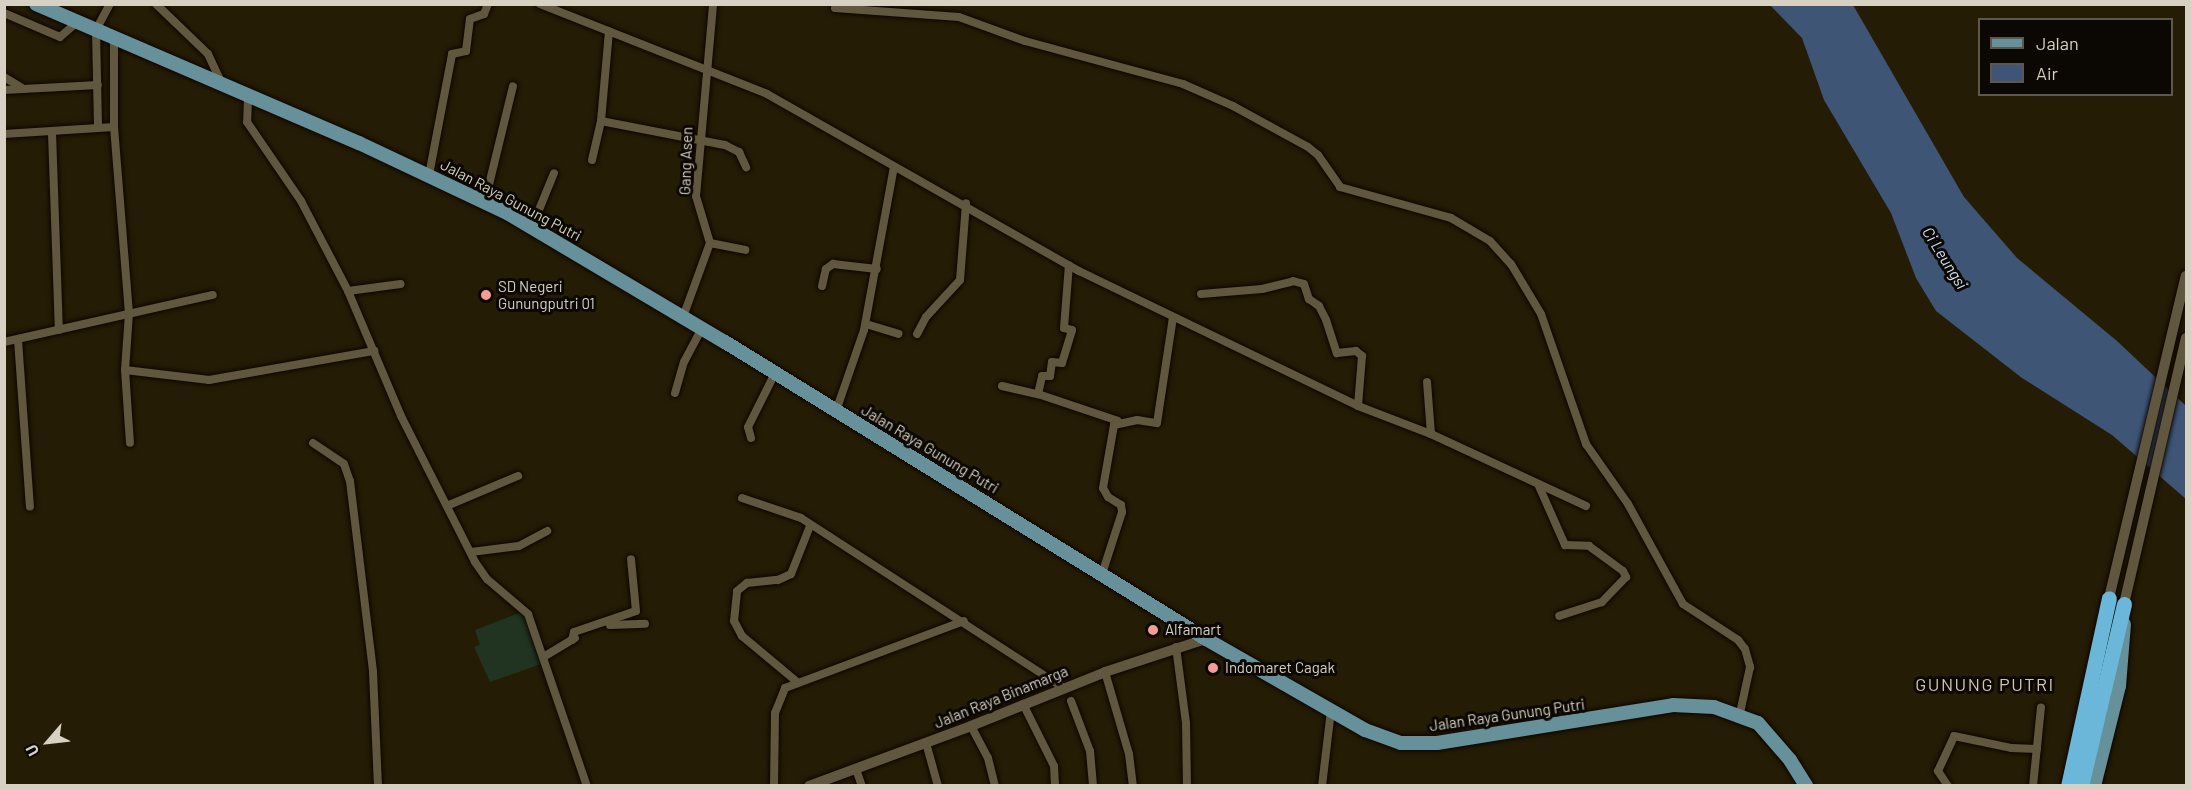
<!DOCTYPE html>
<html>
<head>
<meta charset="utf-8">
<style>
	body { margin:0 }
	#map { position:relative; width:2191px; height:790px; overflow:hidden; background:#251c05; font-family:Barlow,sans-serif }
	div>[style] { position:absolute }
	.green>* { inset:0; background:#203421 }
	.water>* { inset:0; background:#3e5576 }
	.roads { filter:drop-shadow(0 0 2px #0e0600) drop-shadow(0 0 2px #0e0600) }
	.minor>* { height:8px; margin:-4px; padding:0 4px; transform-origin:4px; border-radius:4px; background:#61573e }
	.tertiary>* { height:10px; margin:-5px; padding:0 5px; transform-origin:5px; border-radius:5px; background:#61573e }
	.primary>* { height:14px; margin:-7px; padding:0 7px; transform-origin:7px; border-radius:7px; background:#66919b }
	.motorway>* { height:15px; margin:-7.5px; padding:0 7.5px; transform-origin:7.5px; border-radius:7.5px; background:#6ab7d9 }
	.dots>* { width:16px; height:16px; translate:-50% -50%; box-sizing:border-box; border:3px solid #0b0702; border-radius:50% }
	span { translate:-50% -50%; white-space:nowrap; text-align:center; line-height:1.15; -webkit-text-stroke:6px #0b0702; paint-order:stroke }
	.street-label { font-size:15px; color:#d7d1c3 }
	.poi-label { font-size:15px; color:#d7d1c3 }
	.left { translate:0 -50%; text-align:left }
	.water-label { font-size:16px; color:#cedef6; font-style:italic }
	.quarter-label { font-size:18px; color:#d4c8ac; letter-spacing:1.5px }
	.frame { position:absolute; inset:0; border:6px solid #d7d1c3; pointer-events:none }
	.legend { position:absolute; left:1978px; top:18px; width:195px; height:78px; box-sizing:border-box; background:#0b0702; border:2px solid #5d584f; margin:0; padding:8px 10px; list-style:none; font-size:18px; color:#d7d1c3 }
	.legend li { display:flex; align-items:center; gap:12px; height:30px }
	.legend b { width:30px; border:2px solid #5d584f }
	.north { position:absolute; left:18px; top:712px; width:60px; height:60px; -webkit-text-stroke:4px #0b0702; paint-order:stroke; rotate:242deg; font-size:16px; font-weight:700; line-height:24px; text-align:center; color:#d7d1c3 }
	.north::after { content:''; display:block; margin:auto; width:21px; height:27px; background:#d7d1c3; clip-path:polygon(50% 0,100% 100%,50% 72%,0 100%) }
</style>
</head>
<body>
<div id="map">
	<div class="green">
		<div style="clip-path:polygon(522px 612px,544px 663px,490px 682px,474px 647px,480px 645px,475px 630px)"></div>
	</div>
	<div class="water">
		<div style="clip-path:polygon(1770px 5px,1853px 5px,1964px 197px,2017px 258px,2117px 341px,2186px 406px,2186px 499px,2112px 435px,2022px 378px,1936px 311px,1916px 278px,1891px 213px,1824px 100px,1802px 38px)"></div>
	</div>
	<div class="roads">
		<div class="minor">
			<div style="left:156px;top:4px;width:72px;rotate:43.9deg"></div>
			<div style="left:208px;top:54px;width:33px;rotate:65deg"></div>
			<div style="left:540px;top:4px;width:244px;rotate:21.6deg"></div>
			<div style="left:767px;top:94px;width:359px;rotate:29.6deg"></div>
			<div style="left:1079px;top:271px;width:310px;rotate:25.8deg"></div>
			<div style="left:1358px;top:406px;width:78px;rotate:21deg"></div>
			<div style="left:1431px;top:434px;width:171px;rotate:24.9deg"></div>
			<div style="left:835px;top:8px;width:124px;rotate:4.2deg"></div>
			<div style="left:959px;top:17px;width:70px;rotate:20deg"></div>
			<div style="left:1025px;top:41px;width:164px;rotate:15.2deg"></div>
			<div style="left:1183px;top:84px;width:55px;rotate:23.7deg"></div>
			<div style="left:1233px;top:106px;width:85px;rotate:28.7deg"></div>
			<div style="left:1308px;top:147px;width:13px;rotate:39deg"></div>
			<div style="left:1318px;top:155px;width:39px;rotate:55deg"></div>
			<div style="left:1340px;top:187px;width:115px;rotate:15.6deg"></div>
			<div style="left:1451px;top:218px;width:45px;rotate:30.5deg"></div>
			<div style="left:1490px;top:241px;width:31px;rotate:48deg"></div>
			<div style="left:1511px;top:264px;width:58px;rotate:59deg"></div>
			<div style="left:1541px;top:314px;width:138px;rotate:70.9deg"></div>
			<div style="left:1586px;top:444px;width:73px;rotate:55deg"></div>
			<div style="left:1628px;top:504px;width:114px;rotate:61.2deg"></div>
			<div style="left:1683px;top:604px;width:66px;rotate:33.2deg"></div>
			<div style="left:1738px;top:640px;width:11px;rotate:52deg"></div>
			<div style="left:1745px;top:649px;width:19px;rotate:74deg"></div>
			<div style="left:1750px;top:667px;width:47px;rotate:102.3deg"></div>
			<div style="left:4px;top:13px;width:61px;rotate:23.2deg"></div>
			<div style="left:60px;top:37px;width:21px;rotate:-41deg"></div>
			<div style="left:114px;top:38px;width:89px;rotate:90deg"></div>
			<div style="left:114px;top:127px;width:187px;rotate:85.4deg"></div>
			<div style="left:129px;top:313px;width:57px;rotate:94deg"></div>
			<div style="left:125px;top:370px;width:73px;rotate:86.1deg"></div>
			<div style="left:4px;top:77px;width:23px;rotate:31deg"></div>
			<div style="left:4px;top:90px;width:94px;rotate:-3deg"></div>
			<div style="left:248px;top:98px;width:24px;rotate:92deg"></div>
			<div style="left:247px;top:122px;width:96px;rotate:55.6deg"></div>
			<div style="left:301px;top:201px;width:102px;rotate:62.4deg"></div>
			<div style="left:348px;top:291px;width:136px;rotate:67deg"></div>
			<div style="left:401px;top:416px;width:164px;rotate:63.1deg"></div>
			<div style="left:475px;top:562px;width:21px;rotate:55deg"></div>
			<div style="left:487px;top:579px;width:54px;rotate:40.5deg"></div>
			<div style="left:528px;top:614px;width:182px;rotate:71.1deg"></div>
			<div style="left:601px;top:121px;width:90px;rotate:-84.9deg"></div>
			<div style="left:98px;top:126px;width:96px;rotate:-91.2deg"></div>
			<div style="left:96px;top:30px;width:30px;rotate:-62deg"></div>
			<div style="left:52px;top:133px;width:197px;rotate:88deg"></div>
			<div style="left:4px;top:134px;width:110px;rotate:-3.6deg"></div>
			<div style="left:592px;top:160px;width:40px;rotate:-77deg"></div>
			<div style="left:601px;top:121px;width:126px;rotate:11deg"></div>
			<div style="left:725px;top:145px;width:16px;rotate:27deg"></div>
			<div style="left:739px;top:152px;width:17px;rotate:65deg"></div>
			<div style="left:429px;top:175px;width:123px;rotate:-79.2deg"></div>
			<div style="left:452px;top:54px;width:14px;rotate:-12deg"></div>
			<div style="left:466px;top:51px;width:32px;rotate:-83deg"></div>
			<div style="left:470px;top:19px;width:15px;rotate:-20deg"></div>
			<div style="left:484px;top:14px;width:11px;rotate:-68deg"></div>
			<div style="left:485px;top:201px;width:118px;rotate:-76.3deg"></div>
			<div style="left:532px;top:227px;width:58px;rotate:-67.8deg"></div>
			<div style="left:710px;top:243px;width:36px;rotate:11deg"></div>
			<div style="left:822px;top:286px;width:17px;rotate:-77deg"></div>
			<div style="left:826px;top:269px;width:9px;rotate:-36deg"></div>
			<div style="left:833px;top:264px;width:44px;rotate:6.5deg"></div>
			<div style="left:348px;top:291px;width:53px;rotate:-7.5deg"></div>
			<div style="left:1201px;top:294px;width:61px;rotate:-4.7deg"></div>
			<div style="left:1262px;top:289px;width:32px;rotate:-14deg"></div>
			<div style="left:1293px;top:281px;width:11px;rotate:15deg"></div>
			<div style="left:1304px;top:284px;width:16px;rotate:72deg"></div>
			<div style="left:1309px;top:299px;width:12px;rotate:35deg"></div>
			<div style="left:1319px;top:306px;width:16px;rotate:63deg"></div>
			<div style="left:1326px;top:320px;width:35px;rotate:72deg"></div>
			<div style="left:1337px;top:353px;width:19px;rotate:-6deg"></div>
			<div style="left:1356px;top:351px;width:8px;rotate:40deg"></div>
			<div style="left:1362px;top:356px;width:50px;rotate:94.6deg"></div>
			<div style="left:683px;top:317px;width:79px;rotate:-70deg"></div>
			<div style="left:710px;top:243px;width:49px;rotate:-106.6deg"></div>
			<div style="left:696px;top:196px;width:193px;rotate:-84.9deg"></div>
			<div style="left:866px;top:324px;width:34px;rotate:17deg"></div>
			<div style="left:917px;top:334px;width:19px;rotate:-62deg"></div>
			<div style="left:926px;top:317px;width:50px;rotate:-47.4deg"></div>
			<div style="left:960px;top:280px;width:77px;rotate:-85.5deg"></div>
			<div style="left:18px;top:340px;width:167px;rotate:85.9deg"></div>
			<div style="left:4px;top:342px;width:214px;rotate:-12.7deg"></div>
			<div style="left:125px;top:370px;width:85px;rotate:6.8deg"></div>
			<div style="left:209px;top:380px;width:168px;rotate:-10deg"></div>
			<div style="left:1427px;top:382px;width:52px;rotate:85.6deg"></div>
			<div style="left:1002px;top:386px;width:37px;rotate:13deg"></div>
			<div style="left:1038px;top:394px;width:18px;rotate:-77deg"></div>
			<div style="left:1042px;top:376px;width:8px"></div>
			<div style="left:1050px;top:376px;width:14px;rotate:-82deg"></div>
			<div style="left:1052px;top:362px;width:10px;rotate:6deg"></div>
			<div style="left:1062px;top:363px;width:34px;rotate:-73deg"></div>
			<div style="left:1072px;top:330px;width:8px;rotate:-166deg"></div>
			<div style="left:1064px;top:328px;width:63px;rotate:-85.5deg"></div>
			<div style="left:675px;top:393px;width:32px;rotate:-74deg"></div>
			<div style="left:684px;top:362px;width:38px;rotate:-62deg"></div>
			<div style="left:1038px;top:394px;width:84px;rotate:18.6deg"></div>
			<div style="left:836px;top:411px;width:86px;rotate:-70.9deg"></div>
			<div style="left:864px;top:330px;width:166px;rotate:-79.6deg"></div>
			<div style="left:751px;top:438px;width:11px;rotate:-105deg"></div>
			<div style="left:748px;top:427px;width:60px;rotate:-63.4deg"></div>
			<div style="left:313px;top:443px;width:37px;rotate:34deg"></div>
			<div style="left:344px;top:464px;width:18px;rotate:71deg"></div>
			<div style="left:350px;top:481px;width:192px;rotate:83.1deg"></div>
			<div style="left:373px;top:672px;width:114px;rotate:87.5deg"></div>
			<div style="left:1538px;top:484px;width:67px;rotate:66.1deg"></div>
			<div style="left:1565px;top:545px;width:24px;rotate:2deg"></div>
			<div style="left:1589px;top:546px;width:42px;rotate:36.3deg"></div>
			<div style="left:1623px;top:571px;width:7px;rotate:63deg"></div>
			<div style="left:1626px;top:577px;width:35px;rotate:134deg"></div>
			<div style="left:1602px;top:602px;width:45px;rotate:162deg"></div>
			<div style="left:742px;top:498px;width:62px;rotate:18.7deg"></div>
			<div style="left:801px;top:518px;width:313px;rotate:32.9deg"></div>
			<div style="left:449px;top:505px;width:75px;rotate:-22.8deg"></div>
			<div style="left:471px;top:552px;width:48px;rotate:-7.1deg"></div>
			<div style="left:519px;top:546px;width:32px;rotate:-28deg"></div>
			<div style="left:1102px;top:574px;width:65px;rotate:-72.1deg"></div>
			<div style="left:1122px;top:512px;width:7px;rotate:-98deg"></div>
			<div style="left:1121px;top:505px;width:15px;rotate:-148deg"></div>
			<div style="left:1108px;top:497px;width:10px;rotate:-119deg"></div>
			<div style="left:1103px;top:488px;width:64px;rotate:-80.1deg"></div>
			<div style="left:1114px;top:425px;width:24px;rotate:-12deg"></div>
			<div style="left:1137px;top:420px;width:20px;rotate:9deg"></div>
			<div style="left:1157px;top:423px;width:107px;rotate:-81.4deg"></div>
			<div style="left:610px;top:625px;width:35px;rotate:-2deg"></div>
			<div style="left:572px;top:640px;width:8px;rotate:-76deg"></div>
			<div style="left:574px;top:632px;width:65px;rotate:-18.7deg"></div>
			<div style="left:636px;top:611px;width:52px;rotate:-95.5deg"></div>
			<div style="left:1176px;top:647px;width:77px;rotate:82.5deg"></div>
			<div style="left:1186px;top:723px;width:63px;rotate:89.1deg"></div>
			<div style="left:545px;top:656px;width:35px;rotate:-31deg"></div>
			<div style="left:1105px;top:672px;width:85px;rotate:73.7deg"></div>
			<div style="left:1129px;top:754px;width:32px;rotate:83deg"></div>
			<div style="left:796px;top:681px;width:70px;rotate:-140.2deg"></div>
			<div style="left:742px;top:636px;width:17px;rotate:-118deg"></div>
			<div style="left:734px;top:621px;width:30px;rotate:-84deg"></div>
			<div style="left:737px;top:591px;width:13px;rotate:-39deg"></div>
			<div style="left:747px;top:583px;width:31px;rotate:-6deg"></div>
			<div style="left:778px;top:580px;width:14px;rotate:-25deg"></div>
			<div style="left:791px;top:574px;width:52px;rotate:-68.4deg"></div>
			<div style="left:1071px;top:701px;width:53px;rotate:69.2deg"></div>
			<div style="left:1090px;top:751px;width:35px;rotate:85deg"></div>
			<div style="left:1023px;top:704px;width:69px;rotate:63.4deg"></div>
			<div style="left:1054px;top:766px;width:20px;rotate:87deg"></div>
			<div style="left:971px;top:726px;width:36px;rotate:62deg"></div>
			<div style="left:988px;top:758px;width:29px;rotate:76deg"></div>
			<div style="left:926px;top:743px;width:45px;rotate:74.4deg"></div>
			<div style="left:856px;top:769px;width:18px;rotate:71deg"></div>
			<div style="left:774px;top:786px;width:73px;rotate:-89.2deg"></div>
			<div style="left:775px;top:713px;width:27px;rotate:-68deg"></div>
			<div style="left:785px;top:688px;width:191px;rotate:-20.5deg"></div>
			<div style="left:1322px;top:786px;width:77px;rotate:-83.2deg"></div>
			<div style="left:1948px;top:786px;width:18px;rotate:-124deg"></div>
			<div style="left:1938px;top:771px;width:38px;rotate:-65deg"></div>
			<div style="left:1954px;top:736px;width:58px;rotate:11.9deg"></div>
			<div style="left:2011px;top:748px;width:26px;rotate:2deg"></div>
			<div style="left:2033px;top:786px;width:79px;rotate:-84.2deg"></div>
		</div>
		<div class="tertiary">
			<div style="left:2109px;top:598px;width:331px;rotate:-76.6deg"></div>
			<div style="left:2124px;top:604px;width:273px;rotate:-76.9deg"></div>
			<div style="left:809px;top:786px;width:173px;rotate:-20.3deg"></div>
			<div style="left:971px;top:726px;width:144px;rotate:-21.9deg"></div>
			<div style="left:1105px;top:672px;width:106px;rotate:-18.1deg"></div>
		</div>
		<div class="primary">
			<div style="left:36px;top:4px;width:352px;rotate:23.3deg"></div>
			<div style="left:359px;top:143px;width:166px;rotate:25.3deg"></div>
			<div style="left:509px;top:214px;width:251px;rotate:30.7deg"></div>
			<div style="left:725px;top:342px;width:565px;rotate:31.69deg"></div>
			<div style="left:1206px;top:639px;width:183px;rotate:29.8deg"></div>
			<div style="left:1365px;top:730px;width:38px;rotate:20deg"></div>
			<div style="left:1401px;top:743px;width:36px"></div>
			<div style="left:1437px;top:743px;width:239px;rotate:-9.1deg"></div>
			<div style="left:1673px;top:705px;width:41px;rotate:2.8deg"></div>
			<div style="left:1714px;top:707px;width:47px;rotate:20deg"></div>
			<div style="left:1758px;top:723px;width:49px;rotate:49.1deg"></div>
			<div style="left:1790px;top:760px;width:31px;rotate:58deg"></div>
			<div style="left:2094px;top:786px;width:103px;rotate:-76deg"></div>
			<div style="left:2119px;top:686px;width:62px;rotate:-85.4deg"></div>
		</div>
		<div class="motorway">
			<div style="left:2068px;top:786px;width:192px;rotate:-77.7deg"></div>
			<div style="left:2081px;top:786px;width:187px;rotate:-76.7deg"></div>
		</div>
	</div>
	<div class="dots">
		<div style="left:486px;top:295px;background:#f59c94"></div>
		<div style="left:1153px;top:630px;background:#f59c94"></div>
		<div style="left:1213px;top:668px;background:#f59c94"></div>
	</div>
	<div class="street-label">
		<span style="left:686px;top:161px;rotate:-88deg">Gang Asen</span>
		<span style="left:511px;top:200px;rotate:28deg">Jalan Raya Gunung Putri</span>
		<span style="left:930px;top:449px;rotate:31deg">Jalan Raya Gunung Putri</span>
		<span style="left:1001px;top:697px;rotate:-22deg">Jalan Raya Binamarga</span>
		<span style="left:1507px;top:715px;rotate:-8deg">Jalan Raya Gunung Putri</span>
	</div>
	<div class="poi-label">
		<span class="left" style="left:498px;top:295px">SD Negeri<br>Gunungputri 01</span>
		<span class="left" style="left:1165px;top:630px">Alfamart</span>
		<span class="left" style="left:1225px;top:668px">Indomaret Cagak</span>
	</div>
	<div class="water-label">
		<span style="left:1945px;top:258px;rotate:58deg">Ci Leungsi</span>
	</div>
	<div class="quarter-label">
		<span style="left:1985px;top:684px">GUNUNG PUTRI</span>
	</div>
	<div class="frame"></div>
	<ul class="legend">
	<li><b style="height:8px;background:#66919b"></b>Jalan</li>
	<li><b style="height:16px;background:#3e5576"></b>Air</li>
	</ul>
	<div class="north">U</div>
</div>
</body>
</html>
